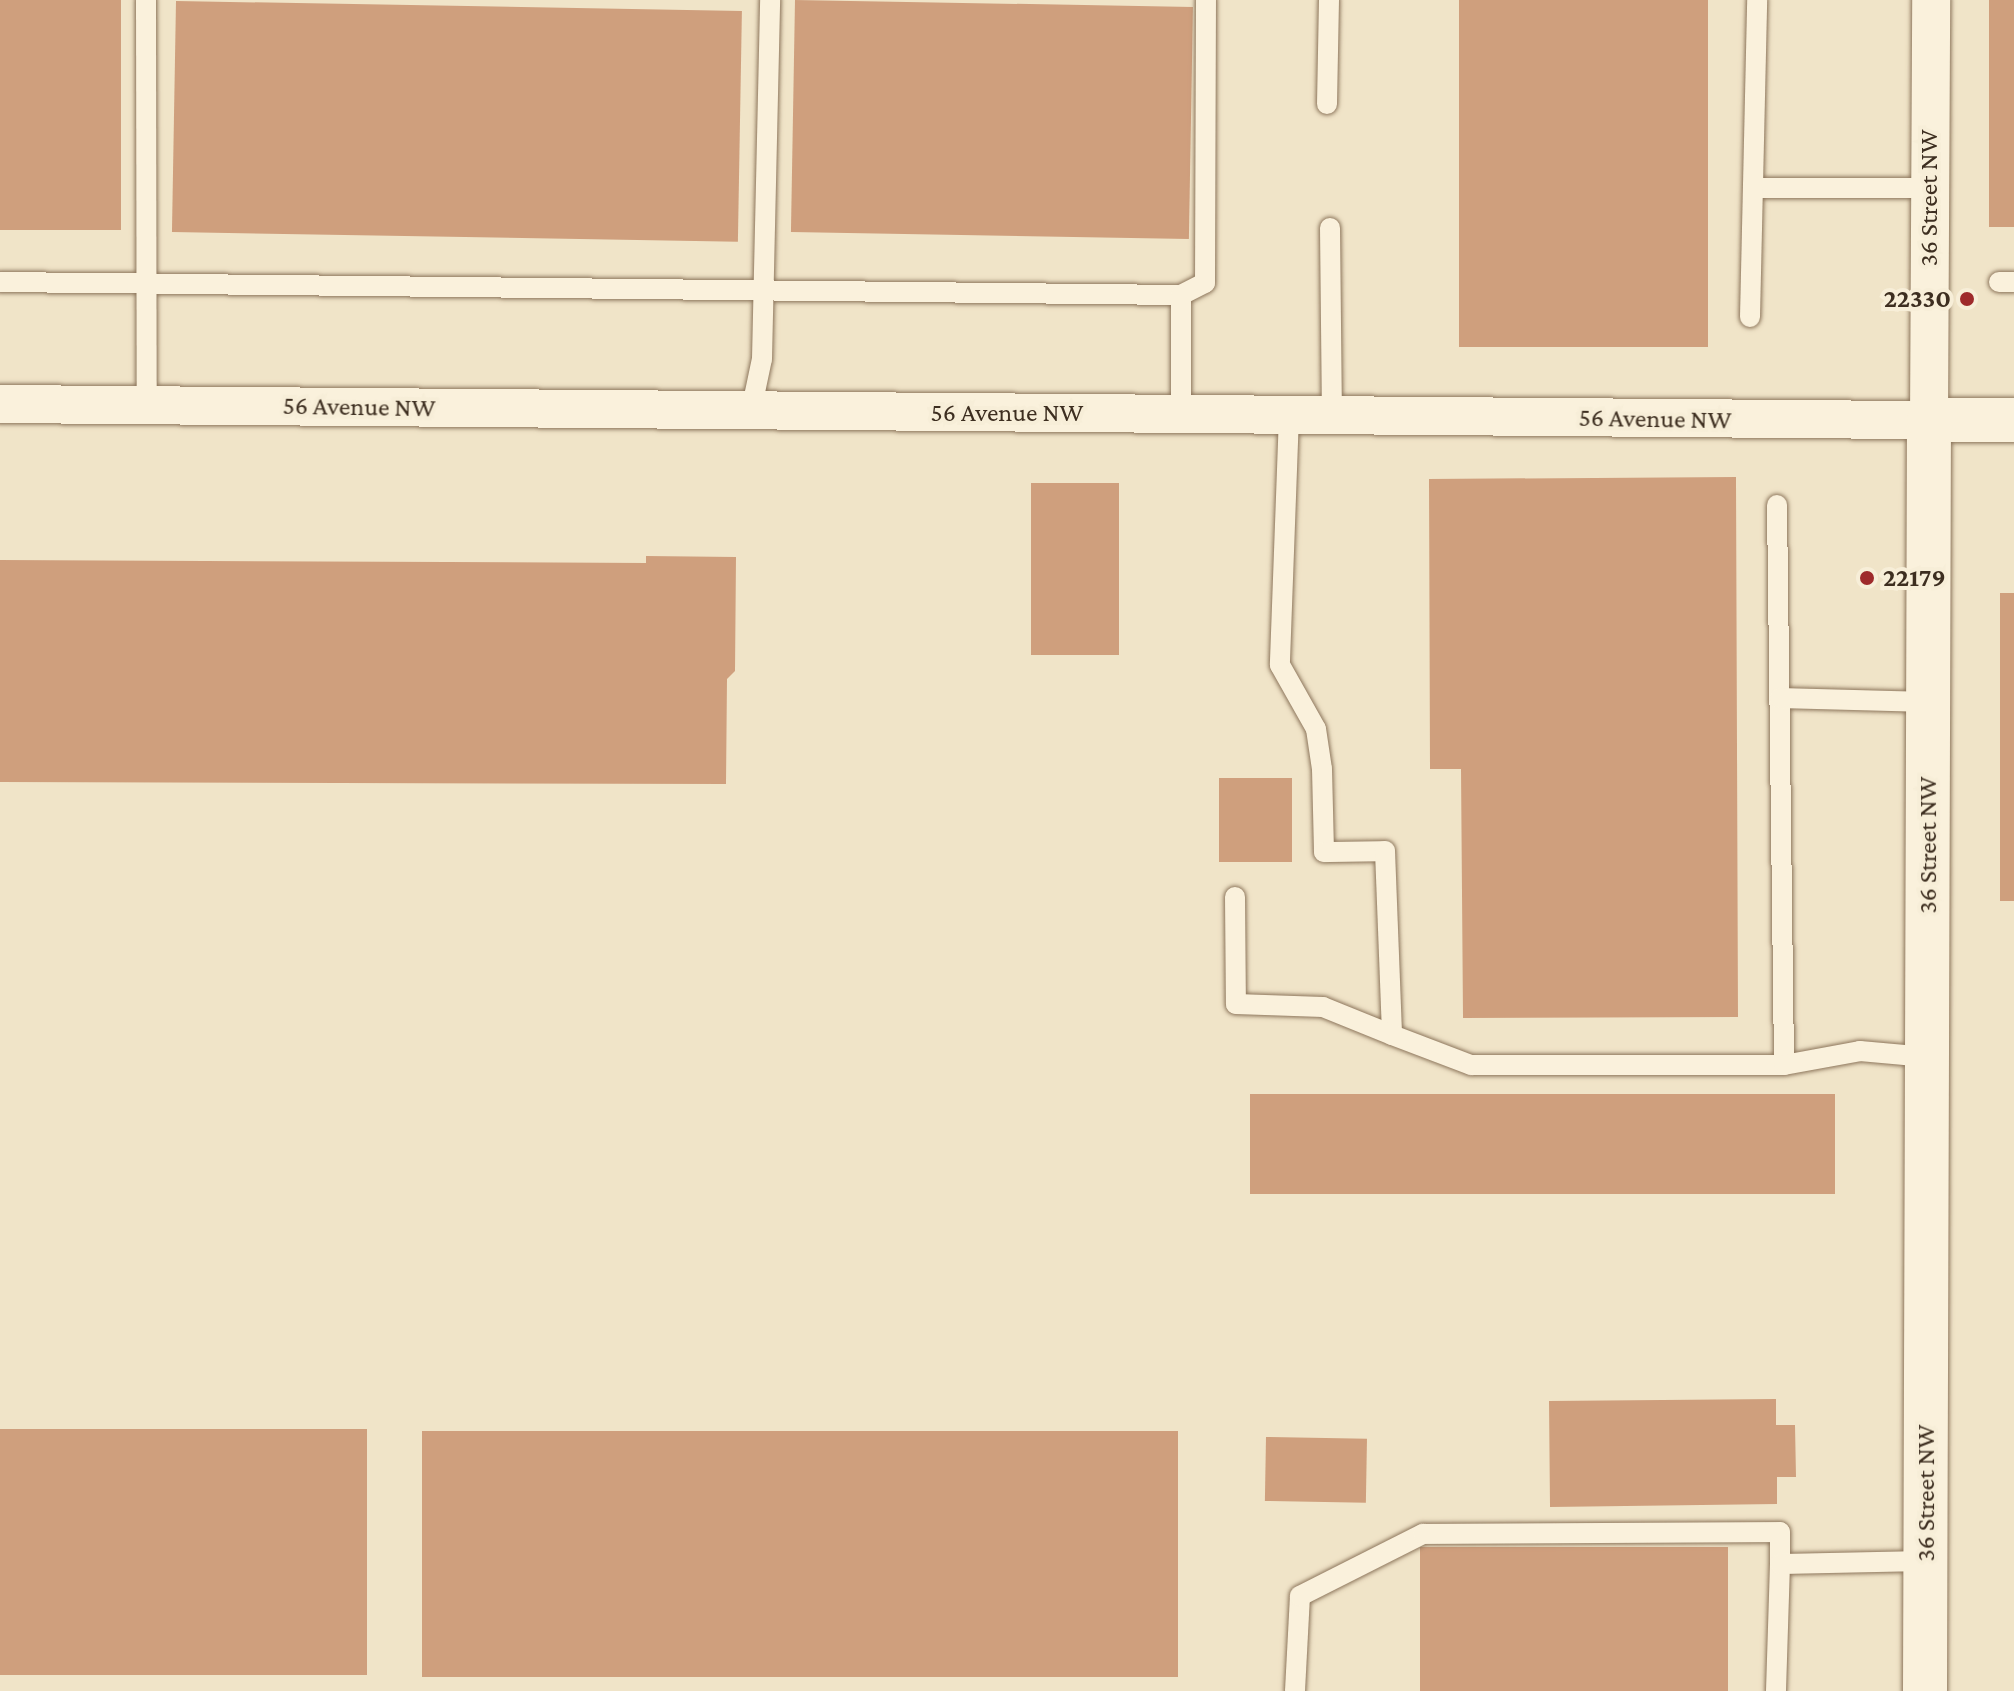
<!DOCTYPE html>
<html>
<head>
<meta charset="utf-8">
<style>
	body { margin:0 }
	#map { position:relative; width:2014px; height:1691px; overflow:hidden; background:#f0e4c8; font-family:"Crimson Pro",serif }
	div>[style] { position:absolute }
	.building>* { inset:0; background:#cf9f7d; transform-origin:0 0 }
	.roads { filter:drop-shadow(0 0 2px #8d765c) drop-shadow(0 0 2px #8d765c) }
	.lane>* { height:20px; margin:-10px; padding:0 10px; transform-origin:10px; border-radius:10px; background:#faf1dc }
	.street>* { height:38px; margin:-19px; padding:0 19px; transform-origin:19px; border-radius:19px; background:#faf1dc }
	.secondary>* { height:44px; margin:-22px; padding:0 22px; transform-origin:22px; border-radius:22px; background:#faf1dc }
	.dots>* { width:22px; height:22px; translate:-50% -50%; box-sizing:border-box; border:4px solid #f7eed8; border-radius:50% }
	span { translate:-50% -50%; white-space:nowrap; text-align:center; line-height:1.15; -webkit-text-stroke:8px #f7eed8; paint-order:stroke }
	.street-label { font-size:26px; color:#3d2e20 }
	.poi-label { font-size:26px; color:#3d2e20; font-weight:700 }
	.right { translate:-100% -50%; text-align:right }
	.left { translate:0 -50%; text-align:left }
</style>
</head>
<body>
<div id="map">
	<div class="building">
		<div style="left:0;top:0;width:121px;height:230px"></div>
		<div style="left:795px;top:0;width:398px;height:232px;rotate:1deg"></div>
		<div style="left:1459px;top:0;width:249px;height:347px"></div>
		<div style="left:1989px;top:0;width:25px;height:227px"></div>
		<div style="left:176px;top:1px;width:566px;height:231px;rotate:1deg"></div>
		<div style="clip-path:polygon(1736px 477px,1738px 1017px,1463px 1018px,1461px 769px,1430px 769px,1429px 479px)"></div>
		<div style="left:1031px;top:483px;width:88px;height:172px"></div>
		<div style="clip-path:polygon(646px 556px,736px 557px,735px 671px,727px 679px,726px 784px,0 782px,0 560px,646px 563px)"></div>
		<div style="left:2000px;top:593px;width:14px;height:308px"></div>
		<div style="left:1219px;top:778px;width:73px;height:84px"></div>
		<div style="left:1250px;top:1094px;width:585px;height:100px"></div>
		<div style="clip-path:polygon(1776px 1399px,1776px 1425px,1795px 1425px,1796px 1477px,1777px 1477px,1777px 1504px,1550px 1507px,1549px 1401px)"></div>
		<div style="left:0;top:1429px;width:367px;height:246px"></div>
		<div style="left:422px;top:1431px;width:756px;height:246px"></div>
		<div style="left:1266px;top:1437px;width:101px;height:64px;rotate:1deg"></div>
		<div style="left:1420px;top:1547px;width:308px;height:144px"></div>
	</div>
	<div class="roads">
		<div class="lane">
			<div style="left:146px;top:0;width:405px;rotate:89.9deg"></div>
			<div style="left:1327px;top:104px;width:104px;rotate:-88.9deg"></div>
			<div style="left:1753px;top:188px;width:176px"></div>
			<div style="left:1330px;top:228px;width:187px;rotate:89.4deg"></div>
			<div style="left:0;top:282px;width:1181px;rotate:0.63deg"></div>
			<div style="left:1999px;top:282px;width:15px"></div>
			<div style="left:1750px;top:317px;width:317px;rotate:-88.7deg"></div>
			<div style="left:751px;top:411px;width:53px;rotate:-78.1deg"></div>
			<div style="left:762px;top:359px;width:359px;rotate:-88.7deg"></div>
			<div style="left:1181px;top:414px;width:119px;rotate:-90deg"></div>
			<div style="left:1181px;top:295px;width:27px;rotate:-27deg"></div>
			<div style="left:1205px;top:283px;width:283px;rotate:-89.8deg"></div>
			<div style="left:1289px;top:415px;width:250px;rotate:92.1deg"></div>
			<div style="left:1280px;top:665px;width:73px;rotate:60.6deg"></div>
			<div style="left:1316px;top:729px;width:40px;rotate:81.5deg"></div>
			<div style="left:1322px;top:769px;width:83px;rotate:88.6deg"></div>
			<div style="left:1324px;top:852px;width:61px;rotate:-0.9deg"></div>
			<div style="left:1385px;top:851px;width:184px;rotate:87.8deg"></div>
			<div style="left:1392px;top:1035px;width:85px;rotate:20.8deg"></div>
			<div style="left:1471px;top:1065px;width:313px"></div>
			<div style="left:1777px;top:505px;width:560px;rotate:89.28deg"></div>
			<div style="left:1784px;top:1065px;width:77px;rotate:-10.4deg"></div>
			<div style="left:1860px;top:1051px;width:67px;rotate:5.1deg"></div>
			<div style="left:1780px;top:698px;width:148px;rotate:1.5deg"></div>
			<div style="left:1235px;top:897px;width:107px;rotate:89.5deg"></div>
			<div style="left:1236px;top:1004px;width:87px;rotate:2deg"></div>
			<div style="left:1323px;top:1007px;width:74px;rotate:22.1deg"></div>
			<div style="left:1295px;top:1691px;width:95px;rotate:-87deg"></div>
			<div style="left:1300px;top:1596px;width:138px;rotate:-26.8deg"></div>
			<div style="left:1423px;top:1534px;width:357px;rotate:-0.3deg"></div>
			<div style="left:1780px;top:1532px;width:32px;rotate:90deg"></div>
			<div style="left:1776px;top:1691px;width:127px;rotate:-88.2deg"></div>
			<div style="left:1780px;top:1564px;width:146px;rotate:-1.2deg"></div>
		</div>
		<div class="street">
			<div style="left:0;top:404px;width:1929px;rotate:0.48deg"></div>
			<div style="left:1929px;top:420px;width:420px;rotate:-89.7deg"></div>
		</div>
		<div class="secondary">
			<div style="left:1925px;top:1691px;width:1271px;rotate:-89.82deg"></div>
			<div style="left:1929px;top:420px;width:85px"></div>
		</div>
	</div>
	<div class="dots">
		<div style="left:1967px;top:299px;background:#9e2a2b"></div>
		<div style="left:1867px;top:578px;background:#9e2a2b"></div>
	</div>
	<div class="street-label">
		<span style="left:1929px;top:198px;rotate:-90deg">36 Street NW</span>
		<span style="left:359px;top:407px;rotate:1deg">56 Avenue NW</span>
		<span style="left:1007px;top:413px">56 Avenue NW</span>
		<span style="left:1655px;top:419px;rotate:1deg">56 Avenue NW</span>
		<span style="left:1928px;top:845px;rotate:-90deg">36 Street NW</span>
		<span style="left:1926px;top:1493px;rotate:-90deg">36 Street NW</span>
	</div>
	<div class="poi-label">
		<span class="right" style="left:1951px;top:299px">22330</span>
		<span class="left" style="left:1883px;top:578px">22179</span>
	</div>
</div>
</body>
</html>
